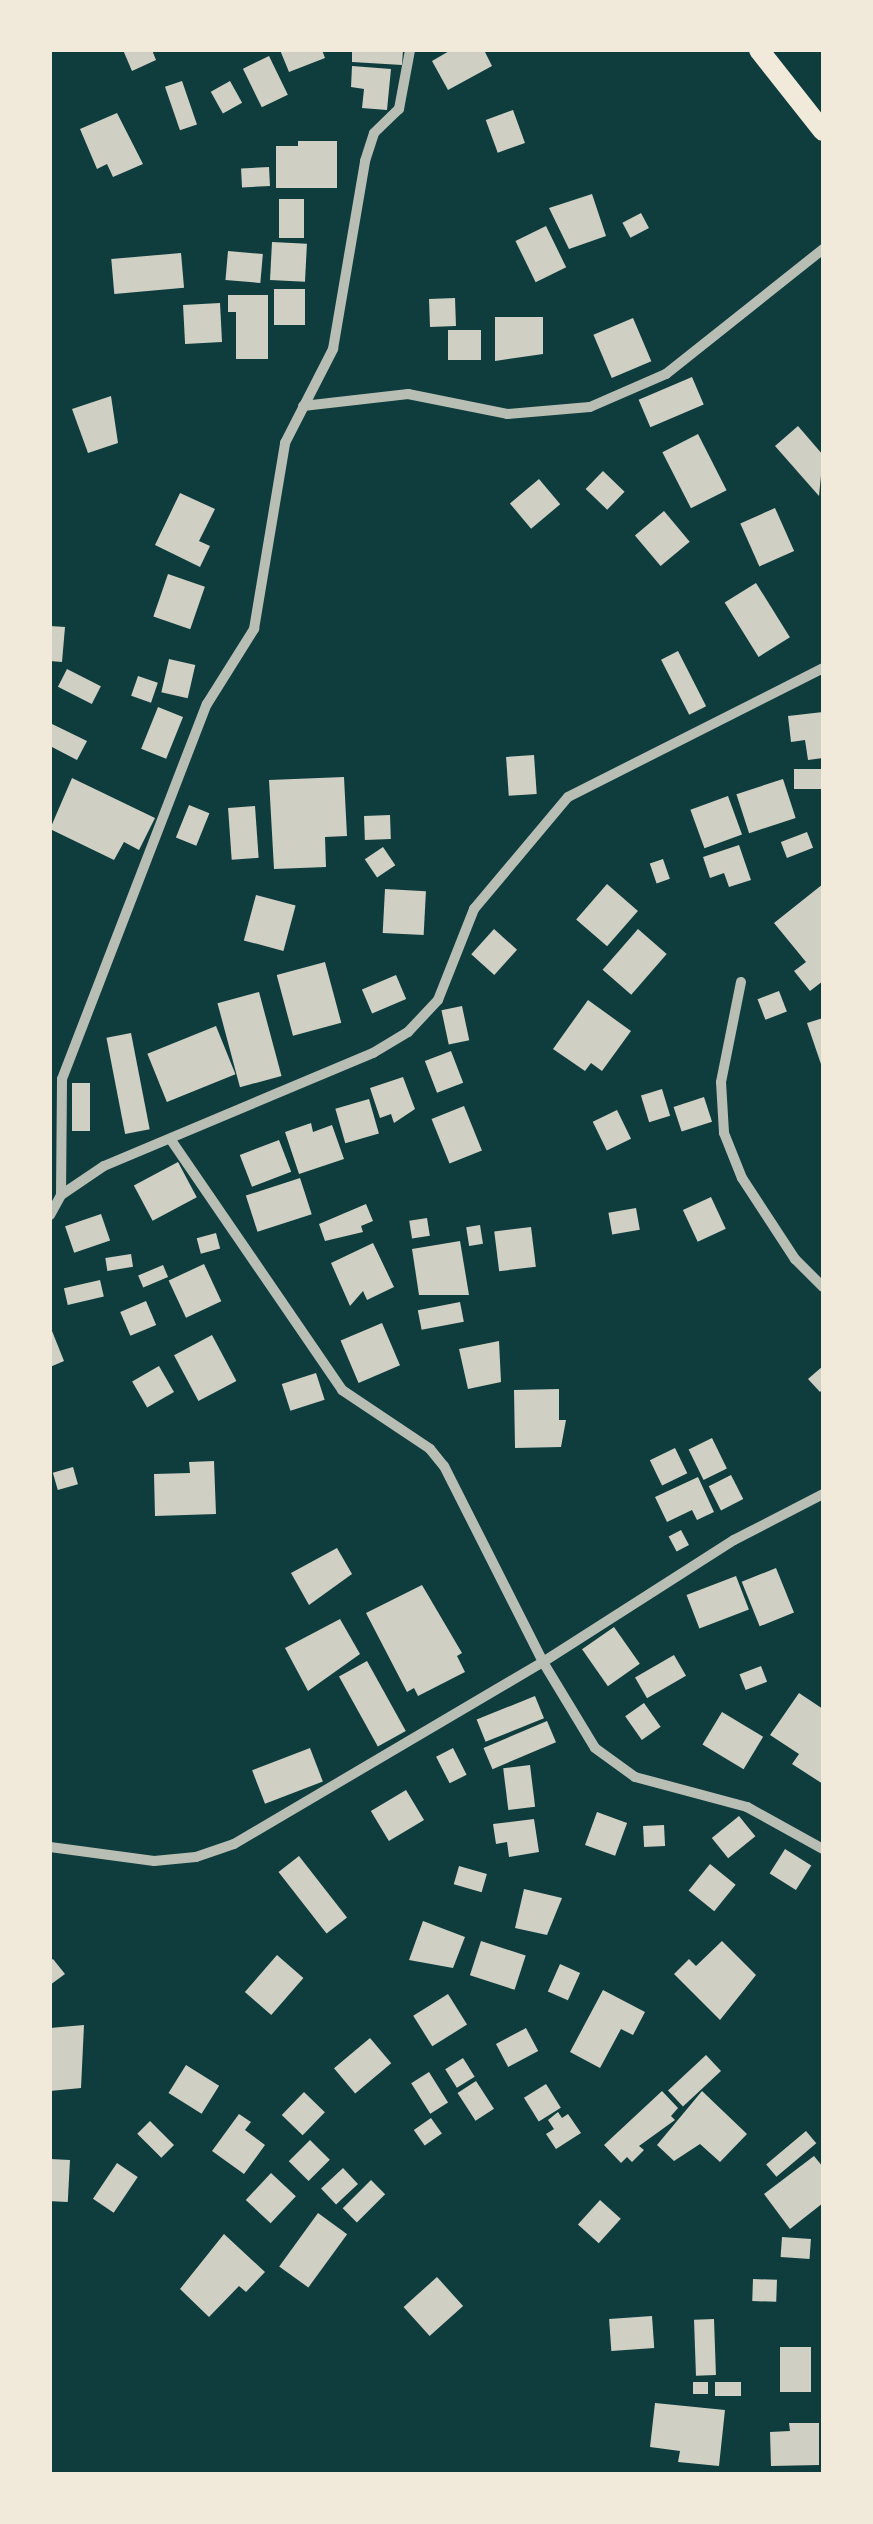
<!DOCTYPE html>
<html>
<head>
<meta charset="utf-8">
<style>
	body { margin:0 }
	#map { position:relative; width:873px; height:2524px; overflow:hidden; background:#0f3d3e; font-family:"Sofia Sans Condensed",sans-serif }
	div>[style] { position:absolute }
	.building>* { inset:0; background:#cfcfc3; transform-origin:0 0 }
	.minor>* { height:10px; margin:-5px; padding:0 5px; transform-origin:5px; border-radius:5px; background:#b8beb3 }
	.trunk>* { height:20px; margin:-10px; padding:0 10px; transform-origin:10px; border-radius:10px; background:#f1e9da }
	span { translate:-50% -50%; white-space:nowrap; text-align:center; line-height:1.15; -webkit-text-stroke:8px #f1e9da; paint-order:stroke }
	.frame { position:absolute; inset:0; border:52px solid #f1e9da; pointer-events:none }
</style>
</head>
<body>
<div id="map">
	<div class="building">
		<div style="clip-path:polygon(123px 50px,152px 50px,156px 60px,132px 71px)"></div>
		<div style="clip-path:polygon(280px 50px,322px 50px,325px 58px,289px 72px)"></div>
		<div style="clip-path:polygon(352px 50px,403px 50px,402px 65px,352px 62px)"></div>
		<div style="clip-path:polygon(451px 50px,484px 50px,492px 66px,448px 90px,432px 61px)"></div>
		<div style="left:269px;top:56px;width:43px;height:29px;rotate:64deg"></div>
		<div style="clip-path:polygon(352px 66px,391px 69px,387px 110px,362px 108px,364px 89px,351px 87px)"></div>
		<div style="left:182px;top:81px;width:46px;height:18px;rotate:71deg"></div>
		<div style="left:230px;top:81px;width:25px;height:22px;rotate:61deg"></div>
		<div style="left:513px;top:110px;width:35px;height:29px;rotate:70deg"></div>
		<div style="clip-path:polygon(117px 113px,143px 164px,113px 177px,107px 164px,97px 169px,80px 129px)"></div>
		<div style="clip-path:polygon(298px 141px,337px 141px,337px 188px,276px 188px,276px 146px,298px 146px)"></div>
		<div style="left:269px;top:167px;width:19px;height:28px;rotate:87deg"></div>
		<div style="clip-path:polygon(592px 194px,606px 236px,569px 249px,549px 208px)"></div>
		<div style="left:279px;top:199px;width:25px;height:39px"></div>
		<div style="left:641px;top:213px;width:17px;height:21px;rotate:62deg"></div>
		<div style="left:546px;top:226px;width:46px;height:34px;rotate:64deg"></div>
		<div style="left:272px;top:242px;width:35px;height:38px;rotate:3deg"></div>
		<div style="left:228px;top:251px;width:35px;height:29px;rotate:5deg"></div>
		<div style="left:181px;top:253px;width:35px;height:70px;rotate:85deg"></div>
		<div style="left:274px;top:289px;width:31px;height:36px"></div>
		<div style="clip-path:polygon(228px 295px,268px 295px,268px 359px,236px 359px,236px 312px,228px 312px)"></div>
		<div style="left:455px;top:298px;width:28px;height:26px;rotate:88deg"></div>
		<div style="left:220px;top:303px;width:39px;height:37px;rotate:87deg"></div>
		<div style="clip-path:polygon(495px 317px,543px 317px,543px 354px,495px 361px)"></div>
		<div style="left:633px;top:318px;width:47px;height:43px;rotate:67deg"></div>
		<div style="left:481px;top:330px;width:30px;height:33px;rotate:90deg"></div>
		<div style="left:692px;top:377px;width:30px;height:58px;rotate:67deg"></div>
		<div style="clip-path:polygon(111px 396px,118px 443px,88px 453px,72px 409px)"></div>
		<div style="clip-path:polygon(798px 426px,823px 455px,819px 496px,775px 446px)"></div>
		<div style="left:698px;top:434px;width:63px;height:40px;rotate:63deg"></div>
		<div style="left:603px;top:471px;width:30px;height:25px;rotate:44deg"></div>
		<div style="left:539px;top:479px;width:33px;height:38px;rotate:50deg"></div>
		<div style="clip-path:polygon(180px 493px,215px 509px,199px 541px,210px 546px,200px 567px,155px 545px)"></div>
		<div style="left:775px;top:508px;width:47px;height:38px;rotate:66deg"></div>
		<div style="left:664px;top:511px;width:40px;height:38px;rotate:50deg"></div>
		<div style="left:168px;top:574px;width:39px;height:45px;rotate:19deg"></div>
		<div style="left:756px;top:583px;width:64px;height:37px;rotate:58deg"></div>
		<div style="clip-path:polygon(50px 626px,65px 627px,62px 662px,50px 661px)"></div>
		<div style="left:678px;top:651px;width:62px;height:19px;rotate:63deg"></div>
		<div style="left:169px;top:659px;width:27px;height:34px;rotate:13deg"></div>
		<div style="left:67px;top:669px;width:38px;height:20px;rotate:27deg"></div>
		<div style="left:138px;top:676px;width:21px;height:21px;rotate:19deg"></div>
		<div style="left:158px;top:707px;width:27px;height:45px;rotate:22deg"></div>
		<div style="clip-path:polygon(823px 712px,823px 758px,808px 760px,805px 740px,791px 742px,788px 716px)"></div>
		<div style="clip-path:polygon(52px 724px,87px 741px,77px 760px,50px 746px)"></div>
		<div style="left:534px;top:755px;width:39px;height:28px;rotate:86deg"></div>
		<div style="left:823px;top:769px;width:20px;height:29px;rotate:90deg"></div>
		<div style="clip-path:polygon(344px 777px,347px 836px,325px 837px,326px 867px,274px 869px,269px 780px)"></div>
		<div style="clip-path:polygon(72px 778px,155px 818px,139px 850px,124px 842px,114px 860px,50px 829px)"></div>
		<div style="left:783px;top:779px;width:41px;height:49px;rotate:72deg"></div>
		<div style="left:728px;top:796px;width:41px;height:40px;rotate:70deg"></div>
		<div style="left:189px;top:805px;width:22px;height:35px;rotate:22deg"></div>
		<div style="left:255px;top:806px;width:52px;height:27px;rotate:86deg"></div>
		<div style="left:390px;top:815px;width:24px;height:26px;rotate:88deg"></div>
		<div style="left:807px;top:832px;width:17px;height:28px;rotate:69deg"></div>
		<div style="clip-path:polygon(739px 845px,751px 880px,729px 887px,724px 873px,710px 878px,703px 857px)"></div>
		<div style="left:383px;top:847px;width:22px;height:22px;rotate:56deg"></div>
		<div style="left:663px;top:859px;width:21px;height:14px;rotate:71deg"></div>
		<div style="left:607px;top:884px;width:41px;height:47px;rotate:41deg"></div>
		<div style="clip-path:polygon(823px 884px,823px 981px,810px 991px,794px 971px,806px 962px,774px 923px)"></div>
		<div style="left:385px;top:889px;width:41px;height:44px;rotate:3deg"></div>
		<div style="left:256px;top:895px;width:41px;height:47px;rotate:15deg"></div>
		<div style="left:494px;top:929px;width:31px;height:34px;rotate:42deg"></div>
		<div style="left:638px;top:929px;width:38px;height:54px;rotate:41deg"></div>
		<div style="left:325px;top:962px;width:63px;height:50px;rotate:75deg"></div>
		<div style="left:396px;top:975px;width:26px;height:37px;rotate:67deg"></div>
		<div style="left:779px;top:991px;width:22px;height:23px;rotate:69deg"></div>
		<div style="left:259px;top:992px;width:87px;height:43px;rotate:75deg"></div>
		<div style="clip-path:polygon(588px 1000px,631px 1031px,602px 1071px,591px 1063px,585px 1071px,553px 1049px)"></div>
		<div style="left:462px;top:1006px;width:35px;height:21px;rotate:78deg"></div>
		<div style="clip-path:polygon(823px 1018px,823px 1067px,822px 1067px,807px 1023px)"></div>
		<div style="left:216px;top:1026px;width:52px;height:74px;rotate:68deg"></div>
		<div style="left:131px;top:1033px;width:98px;height:25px;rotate:79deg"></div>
		<div style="left:451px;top:1051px;width:34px;height:28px;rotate:69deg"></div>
		<div style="clip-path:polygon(403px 1077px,415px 1109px,394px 1123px,391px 1114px,380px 1118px,370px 1088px)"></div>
		<div style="left:72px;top:1083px;width:18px;height:48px"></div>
		<div style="left:662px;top:1089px;width:28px;height:22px;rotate:73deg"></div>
		<div style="left:704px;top:1097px;width:26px;height:32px;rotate:72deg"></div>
		<div style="left:369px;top:1099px;width:36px;height:35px;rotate:74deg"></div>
		<div style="left:464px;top:1106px;width:48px;height:35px;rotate:68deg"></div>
		<div style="left:617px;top:1110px;width:32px;height:27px;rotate:64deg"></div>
		<div style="clip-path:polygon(311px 1123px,313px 1132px,332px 1125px,344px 1159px,299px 1174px,285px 1132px)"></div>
		<div style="left:279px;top:1140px;width:34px;height:42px;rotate:69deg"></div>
		<div style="left:178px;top:1162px;width:40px;height:50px;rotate:62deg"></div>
		<div style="left:300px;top:1178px;width:38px;height:57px;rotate:72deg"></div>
		<div style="left:711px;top:1197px;width:35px;height:31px;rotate:65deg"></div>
		<div style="clip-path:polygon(366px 1204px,373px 1221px,361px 1226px,363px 1232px,325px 1241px,319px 1224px)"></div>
		<div style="left:636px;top:1208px;width:22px;height:28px;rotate:80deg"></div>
		<div style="left:101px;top:1214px;width:28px;height:38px;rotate:71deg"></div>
		<div style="left:427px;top:1218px;width:18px;height:18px;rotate:81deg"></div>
		<div style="left:480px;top:1225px;width:19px;height:14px;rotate:81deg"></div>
		<div style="left:531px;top:1227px;width:40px;height:37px;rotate:83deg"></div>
		<div style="left:216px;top:1233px;width:16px;height:20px;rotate:75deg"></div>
		<div style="clip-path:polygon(460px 1241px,469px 1295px,419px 1295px,412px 1249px)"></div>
		<div style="clip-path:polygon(373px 1243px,394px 1287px,367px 1300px,363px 1291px,350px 1306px,331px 1263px)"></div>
		<div style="left:131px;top:1254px;width:13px;height:26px;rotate:81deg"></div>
		<div style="left:204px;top:1264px;width:41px;height:39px;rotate:65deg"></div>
		<div style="left:163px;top:1265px;width:13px;height:27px;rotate:67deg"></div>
		<div style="left:100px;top:1280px;width:17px;height:37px;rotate:77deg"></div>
		<div style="left:146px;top:1301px;width:26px;height:28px;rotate:67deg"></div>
		<div style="left:460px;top:1302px;width:20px;height:43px;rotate:79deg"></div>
		<div style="left:382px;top:1323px;width:46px;height:45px;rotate:67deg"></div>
		<div style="clip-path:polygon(50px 1326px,64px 1361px,50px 1367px)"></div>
		<div style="left:212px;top:1335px;width:52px;height:43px;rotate:62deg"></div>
		<div style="clip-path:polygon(499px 1341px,501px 1382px,468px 1389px,459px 1349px)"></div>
		<div style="left:159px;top:1366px;width:30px;height:31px;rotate:60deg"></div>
		<div style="clip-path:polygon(823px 1366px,823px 1389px,820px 1392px,808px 1379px)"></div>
		<div style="left:316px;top:1373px;width:28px;height:36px;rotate:72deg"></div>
		<div style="clip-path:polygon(559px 1389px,559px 1420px,566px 1420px,561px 1447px,515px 1448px,514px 1390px)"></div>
		<div style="left:712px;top:1438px;width:34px;height:26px;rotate:64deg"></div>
		<div style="left:675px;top:1448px;width:28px;height:28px;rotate:64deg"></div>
		<div style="clip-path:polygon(214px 1461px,216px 1514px,155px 1516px,154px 1474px,190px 1473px,189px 1462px)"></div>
		<div style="left:73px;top:1467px;width:18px;height:21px;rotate:74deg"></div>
		<div style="left:731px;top:1475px;width:27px;height:25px;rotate:63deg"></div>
		<div style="clip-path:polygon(698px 1477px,714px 1512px,697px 1520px,692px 1510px,667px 1522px,655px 1497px)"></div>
		<div style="left:681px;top:1530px;width:17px;height:14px;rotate:62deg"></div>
		<div style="clip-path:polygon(337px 1548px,352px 1574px,309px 1605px,291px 1573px)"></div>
		<div style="left:776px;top:1568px;width:48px;height:37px;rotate:68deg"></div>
		<div style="left:736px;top:1576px;width:36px;height:53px;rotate:69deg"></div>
		<div style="clip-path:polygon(422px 1585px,462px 1653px,457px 1656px,465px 1672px,418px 1696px,414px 1688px,407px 1692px,366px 1613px)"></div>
		<div style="clip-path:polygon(340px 1619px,360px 1654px,308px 1691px,285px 1648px)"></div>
		<div style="left:614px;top:1627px;width:45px;height:39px;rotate:55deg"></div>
		<div style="left:674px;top:1655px;width:24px;height:45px;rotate:60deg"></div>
		<div style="left:367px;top:1661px;width:80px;height:32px;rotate:61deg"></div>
		<div style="left:761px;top:1666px;width:17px;height:23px;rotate:69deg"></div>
		<div style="clip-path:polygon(799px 1693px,823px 1709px,823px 1784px,792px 1764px,799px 1754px,770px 1735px)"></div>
		<div style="left:535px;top:1696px;width:24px;height:63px;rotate:68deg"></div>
		<div style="left:644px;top:1703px;width:29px;height:23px;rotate:55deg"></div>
		<div style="left:722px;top:1712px;width:48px;height:38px;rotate:31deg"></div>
		<div style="left:547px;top:1721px;width:23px;height:69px;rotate:67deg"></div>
		<div style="left:310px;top:1748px;width:36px;height:62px;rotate:69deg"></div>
		<div style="left:453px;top:1748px;width:30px;height:19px;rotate:63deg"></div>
		<div style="left:530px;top:1765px;width:42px;height:27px;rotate:83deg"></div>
		<div style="left:406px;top:1790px;width:35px;height:41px;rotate:59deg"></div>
		<div style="left:597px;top:1812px;width:32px;height:35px;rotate:20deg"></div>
		<div style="left:739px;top:1816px;width:26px;height:35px;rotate:51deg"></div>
		<div style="clip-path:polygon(534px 1819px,539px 1852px,509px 1857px,507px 1842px,496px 1844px,493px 1824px)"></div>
		<div style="left:664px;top:1825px;width:21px;height:21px;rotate:87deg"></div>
		<div style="left:785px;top:1849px;width:31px;height:29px;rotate:32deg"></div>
		<div style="left:299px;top:1856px;width:78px;height:26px;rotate:52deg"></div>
		<div style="left:710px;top:1864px;width:33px;height:34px;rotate:39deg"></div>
		<div style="left:459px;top:1866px;width:29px;height:19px;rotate:16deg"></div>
		<div style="clip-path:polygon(524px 1889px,562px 1898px,547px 1935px,515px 1928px)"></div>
		<div style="clip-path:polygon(423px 1921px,465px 1937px,453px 1968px,409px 1960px)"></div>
		<div style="left:481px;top:1941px;width:47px;height:36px;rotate:18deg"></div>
		<div style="clip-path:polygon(722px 1941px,756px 1975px,720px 2020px,674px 1974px,689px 1959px,696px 1966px)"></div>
		<div style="left:277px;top:1955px;width:35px;height:49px;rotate:41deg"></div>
		<div style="clip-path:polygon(53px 1959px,65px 1974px,50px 1985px,50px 1961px)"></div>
		<div style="left:560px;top:1964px;width:22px;height:30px;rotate:24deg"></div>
		<div style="clip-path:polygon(603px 1990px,645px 2012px,633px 2035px,621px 2029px,600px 2068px,570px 2052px)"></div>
		<div style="left:448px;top:1994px;width:36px;height:41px;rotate:58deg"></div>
		<div style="clip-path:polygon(84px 2025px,81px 2088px,50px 2091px,50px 2028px)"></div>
		<div style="left:526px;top:2028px;width:26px;height:34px;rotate:62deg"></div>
		<div style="left:370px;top:2038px;width:33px;height:47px;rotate:50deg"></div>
		<div style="left:706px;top:2055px;width:22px;height:52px;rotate:47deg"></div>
		<div style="left:463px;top:2058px;width:22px;height:21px;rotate:58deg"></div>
		<div style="left:186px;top:2065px;width:39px;height:33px;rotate:32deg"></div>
		<div style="left:429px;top:2072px;width:36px;height:21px;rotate:58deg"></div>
		<div style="left:476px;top:2081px;width:33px;height:22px;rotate:57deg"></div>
		<div style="left:546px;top:2084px;width:28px;height:26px;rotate:58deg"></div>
		<div style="clip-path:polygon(662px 2091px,678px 2108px,671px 2116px,675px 2120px,639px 2146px,644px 2150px,632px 2162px,627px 2157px,621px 2163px,604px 2145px)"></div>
		<div style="clip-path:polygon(702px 2091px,747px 2134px,720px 2162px,700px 2144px,674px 2161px,657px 2145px)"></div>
		<div style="left:304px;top:2092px;width:29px;height:32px;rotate:44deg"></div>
		<div style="clip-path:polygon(558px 2112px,562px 2118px,568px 2114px,581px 2133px,556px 2149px,546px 2134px,554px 2129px,548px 2120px)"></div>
		<div style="clip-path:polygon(239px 2114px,251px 2122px,245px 2130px,265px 2145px,244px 2174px,212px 2151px)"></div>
		<div style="left:431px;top:2118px;width:19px;height:21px;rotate:55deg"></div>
		<div style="left:150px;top:2121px;width:34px;height:18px;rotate:45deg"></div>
		<div style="left:806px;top:2131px;width:16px;height:52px;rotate:50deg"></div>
		<div style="left:310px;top:2140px;width:28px;height:30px;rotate:45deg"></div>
		<div style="clip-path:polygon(814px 2156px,823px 2167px,823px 2203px,790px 2229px,764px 2194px)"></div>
		<div style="left:50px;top:2159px;width:20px;height:42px;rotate:3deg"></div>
		<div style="left:117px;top:2163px;width:25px;height:43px;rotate:34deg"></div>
		<div style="left:343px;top:2168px;width:22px;height:30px;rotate:47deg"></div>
		<div style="left:271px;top:2173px;width:34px;height:37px;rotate:43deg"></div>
		<div style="left:371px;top:2180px;width:20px;height:40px;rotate:45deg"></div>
		<div style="left:600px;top:2200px;width:28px;height:33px;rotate:42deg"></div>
		<div style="left:318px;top:2213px;width:36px;height:66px;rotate:36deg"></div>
		<div style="clip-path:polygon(224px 2234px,265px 2272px,246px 2292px,239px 2286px,209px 2317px,180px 2289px)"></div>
		<div style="left:782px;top:2237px;width:29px;height:20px;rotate:4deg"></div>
		<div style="left:437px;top:2277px;width:39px;height:45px;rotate:48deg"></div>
		<div style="left:753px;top:2279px;width:24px;height:22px;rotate:2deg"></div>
		<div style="left:652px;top:2316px;width:32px;height:43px;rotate:86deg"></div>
		<div style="left:714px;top:2319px;width:56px;height:20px;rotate:88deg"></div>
		<div style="left:780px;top:2347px;width:31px;height:45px"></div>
		<div style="left:708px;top:2382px;width:12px;height:15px;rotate:90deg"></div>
		<div style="left:715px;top:2382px;width:26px;height:14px"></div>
		<div style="clip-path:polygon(655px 2403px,725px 2410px,719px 2466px,678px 2462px,680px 2451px,650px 2447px)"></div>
		<div style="clip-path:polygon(789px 2423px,819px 2423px,819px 2465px,771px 2466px,770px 2432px,790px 2431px)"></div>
	</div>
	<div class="minor">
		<div style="left:303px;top:406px;width:106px;rotate:-6.5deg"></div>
		<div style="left:408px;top:394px;width:101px;rotate:11.4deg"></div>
		<div style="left:507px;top:414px;width:83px;rotate:-4.8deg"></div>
		<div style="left:590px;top:407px;width:83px;rotate:-23.5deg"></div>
		<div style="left:666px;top:374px;width:201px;rotate:-38.5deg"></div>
		<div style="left:741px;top:982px;width:102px;rotate:101.3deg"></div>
		<div style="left:721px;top:1082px;width:51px;rotate:86.6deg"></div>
		<div style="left:724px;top:1133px;width:48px;rotate:68.2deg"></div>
		<div style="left:742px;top:1178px;width:97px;rotate:56.8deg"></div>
		<div style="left:795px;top:1259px;width:40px;rotate:45deg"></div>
		<div style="left:171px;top:1140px;width:303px;rotate:55.6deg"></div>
		<div style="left:342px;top:1390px;width:106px;rotate:33.8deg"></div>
		<div style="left:430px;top:1449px;width:22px;rotate:51deg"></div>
		<div style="left:444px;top:1466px;width:220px;rotate:63.2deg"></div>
		<div style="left:543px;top:1662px;width:100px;rotate:58.8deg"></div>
		<div style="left:595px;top:1748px;width:49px;rotate:35.9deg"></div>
		<div style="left:635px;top:1777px;width:116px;rotate:15deg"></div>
		<div style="left:747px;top:1807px;width:87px;rotate:28.9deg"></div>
		<div style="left:61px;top:1195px;width:116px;rotate:-89.5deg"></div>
		<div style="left:62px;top:1079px;width:402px;rotate:-68.9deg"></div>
		<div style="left:207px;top:704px;width:89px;rotate:-57.9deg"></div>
		<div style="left:254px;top:629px;width:189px;rotate:-80.5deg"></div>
		<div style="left:285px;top:443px;width:106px;rotate:-62.9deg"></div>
		<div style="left:333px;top:349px;width:191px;rotate:-80.3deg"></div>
		<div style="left:365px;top:161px;width:29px;rotate:-72deg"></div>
		<div style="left:374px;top:133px;width:35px;rotate:-44deg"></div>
		<div style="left:399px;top:109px;width:60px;rotate:-79.4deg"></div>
		<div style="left:50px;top:1215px;width:23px;rotate:-61deg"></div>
		<div style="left:61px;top:1195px;width:52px;rotate:-34deg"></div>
		<div style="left:104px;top:1166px;width:292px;rotate:-22.8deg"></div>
		<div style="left:373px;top:1053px;width:41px;rotate:-31deg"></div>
		<div style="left:408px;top:1032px;width:44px;rotate:-46.8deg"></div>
		<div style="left:438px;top:1000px;width:98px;rotate:-68.4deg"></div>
		<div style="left:474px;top:909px;width:146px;rotate:-50deg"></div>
		<div style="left:568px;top:797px;width:286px;rotate:-26.8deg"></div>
		<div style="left:50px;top:1847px;width:105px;rotate:7.7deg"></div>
		<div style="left:154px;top:1861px;width:42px;rotate:-5.4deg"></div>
		<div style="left:196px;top:1857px;width:40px;rotate:-18.9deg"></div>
		<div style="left:234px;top:1844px;width:359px;rotate:-30.5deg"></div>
		<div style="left:543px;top:1662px;width:227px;rotate:-32.6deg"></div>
		<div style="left:734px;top:1540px;width:100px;rotate:-27.3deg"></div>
	</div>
	<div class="trunk">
		<div style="left:759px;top:50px;width:103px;rotate:51.7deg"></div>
	</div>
	<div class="frame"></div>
</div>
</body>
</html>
